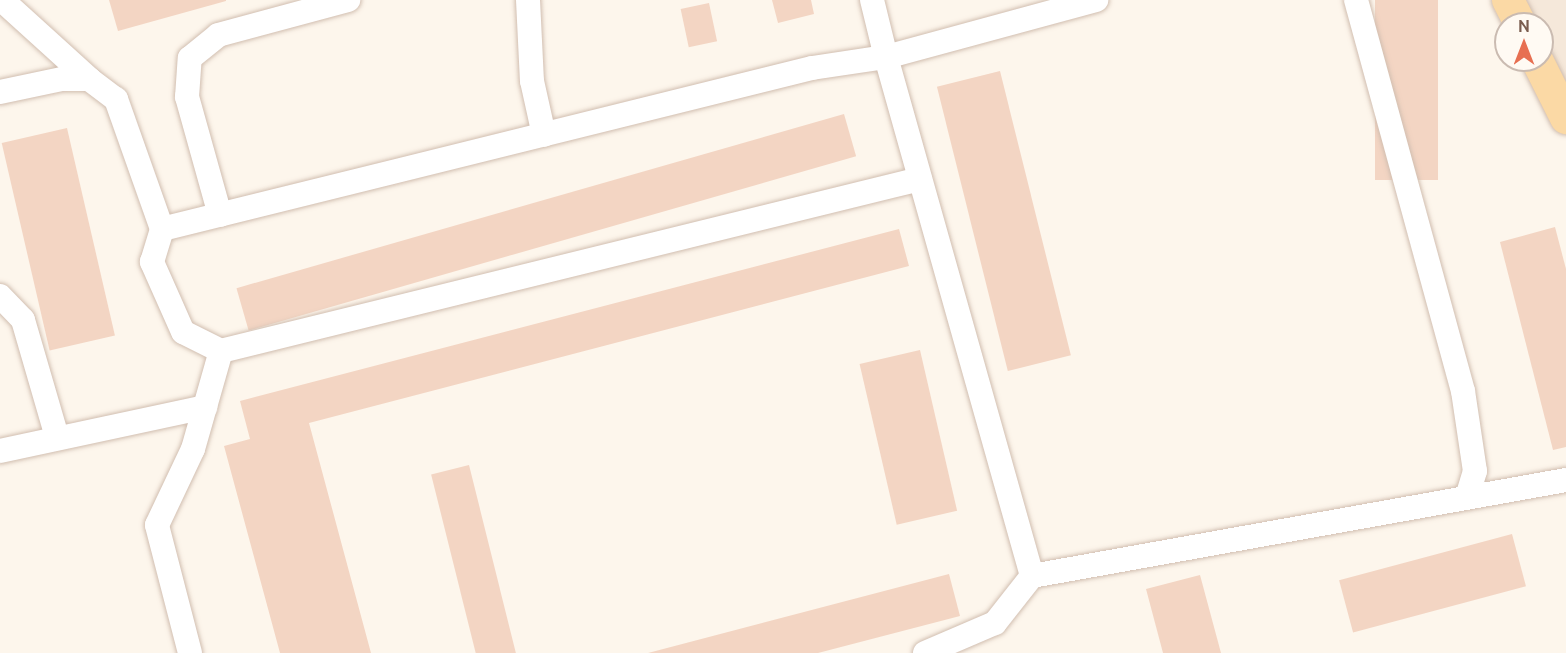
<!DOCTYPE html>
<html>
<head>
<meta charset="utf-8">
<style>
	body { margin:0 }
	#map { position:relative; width:1566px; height:653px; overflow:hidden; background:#fdf6ec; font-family:Ubuntu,sans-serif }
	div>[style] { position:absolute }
	.residential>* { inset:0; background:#f5e8da }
	.building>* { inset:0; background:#f3d5c3; transform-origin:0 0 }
	.roads { filter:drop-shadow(0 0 2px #d1beb0) drop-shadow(0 0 2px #d1beb0) }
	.minor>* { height:24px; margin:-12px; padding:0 12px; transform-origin:12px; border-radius:12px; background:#fff }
	.major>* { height:32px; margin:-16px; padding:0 16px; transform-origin:16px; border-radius:16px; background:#fbd9a5 }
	span { translate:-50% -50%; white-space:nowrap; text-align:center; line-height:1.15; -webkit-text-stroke:5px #fffaf3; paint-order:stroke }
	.north { position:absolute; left:1494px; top:12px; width:60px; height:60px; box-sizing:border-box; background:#fffaf3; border:2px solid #cabbb1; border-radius:50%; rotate:0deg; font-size:16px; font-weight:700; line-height:24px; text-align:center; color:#7a5c4d }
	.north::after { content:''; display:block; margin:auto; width:21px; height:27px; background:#e76f51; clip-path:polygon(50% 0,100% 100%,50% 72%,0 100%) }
</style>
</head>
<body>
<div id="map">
	<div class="residential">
		<div style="clip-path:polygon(1508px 0,1566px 0,1566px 118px,1542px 60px,1542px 24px,1520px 24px)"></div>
	</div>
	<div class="building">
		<div style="clip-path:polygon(109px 0,226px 0,226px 1px,118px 31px)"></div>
		<div style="clip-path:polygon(772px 0,811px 0,814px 14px,778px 23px)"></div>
		<div style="left:1375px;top:0;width:63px;height:180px"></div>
		<div style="left:709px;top:3px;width:39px;height:29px;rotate:78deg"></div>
		<div style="left:1000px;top:71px;width:293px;height:65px;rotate:76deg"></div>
		<div style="left:844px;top:114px;width:44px;height:632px;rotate:74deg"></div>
		<div style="left:67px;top:128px;width:213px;height:67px;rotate:77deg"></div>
		<div style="clip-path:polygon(1555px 227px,1566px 269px,1566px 447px,1553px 450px,1500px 242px)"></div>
		<div style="clip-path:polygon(899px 229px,909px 266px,309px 423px,371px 653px,280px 653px,224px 446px,250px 439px,240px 401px)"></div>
		<div style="left:920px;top:350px;width:165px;height:62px;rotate:77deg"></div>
		<div style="left:469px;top:465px;width:194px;height:39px;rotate:76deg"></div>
		<div style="left:1512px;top:534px;width:54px;height:179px;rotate:75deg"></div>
		<div style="clip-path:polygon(949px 574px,960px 616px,818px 653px,648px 653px)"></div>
		<div style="clip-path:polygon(1200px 575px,1221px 653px,1163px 653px,1146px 589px)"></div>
	</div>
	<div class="roads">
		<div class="minor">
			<div style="left:2px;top:0;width:118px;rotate:42.2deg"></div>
			<div style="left:528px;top:0;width:81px;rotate:87.2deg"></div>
			<div style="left:532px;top:81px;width:55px;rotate:77.5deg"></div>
			<div style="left:872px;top:0;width:59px;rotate:76.2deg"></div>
			<div style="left:886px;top:57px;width:218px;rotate:-15.2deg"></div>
			<div style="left:1356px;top:0;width:405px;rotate:74.7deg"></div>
			<div style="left:1463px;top:391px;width:81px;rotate:81.5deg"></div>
			<div style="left:1475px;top:471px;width:28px;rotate:107deg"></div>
			<div style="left:0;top:92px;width:63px;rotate:-11.8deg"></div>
			<div style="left:62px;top:79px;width:27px"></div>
			<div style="left:89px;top:79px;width:34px;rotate:37deg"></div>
			<div style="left:116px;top:99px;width:138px;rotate:70.5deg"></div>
			<div style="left:920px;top:179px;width:720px;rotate:166.18deg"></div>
			<div style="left:221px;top:351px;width:42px;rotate:-153.4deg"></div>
			<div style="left:183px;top:332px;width:77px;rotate:-113.9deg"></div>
			<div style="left:152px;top:262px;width:34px;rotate:-73deg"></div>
			<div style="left:162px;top:229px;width:670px;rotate:-13.91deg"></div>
			<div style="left:812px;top:68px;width:75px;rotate:-8.5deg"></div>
			<div style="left:886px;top:57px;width:539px;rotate:74.29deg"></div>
			<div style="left:1032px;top:576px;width:543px;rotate:-10.19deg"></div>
			<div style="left:220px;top:215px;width:123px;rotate:-105.6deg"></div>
			<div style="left:187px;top:97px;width:39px;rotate:-86deg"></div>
			<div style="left:190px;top:58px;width:36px;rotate:-39deg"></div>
			<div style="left:218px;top:35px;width:135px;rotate:-15.1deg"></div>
			<div style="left:0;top:296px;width:33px;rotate:46deg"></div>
			<div style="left:23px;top:320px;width:122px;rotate:73.8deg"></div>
			<div style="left:0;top:451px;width:210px;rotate:-12.1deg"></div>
			<div style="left:190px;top:653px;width:132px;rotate:-104.5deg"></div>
			<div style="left:157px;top:525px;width:84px;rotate:-64.7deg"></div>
			<div style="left:193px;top:449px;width:102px;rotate:-74.1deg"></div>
			<div style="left:925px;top:653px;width:76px;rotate:-23.2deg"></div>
			<div style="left:995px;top:623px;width:60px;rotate:-51.8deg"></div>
		</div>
		<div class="major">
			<div style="left:1508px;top:0;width:27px;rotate:63deg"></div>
			<div style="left:1537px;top:60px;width:65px;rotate:63.4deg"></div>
		</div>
	</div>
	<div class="north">N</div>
</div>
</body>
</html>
